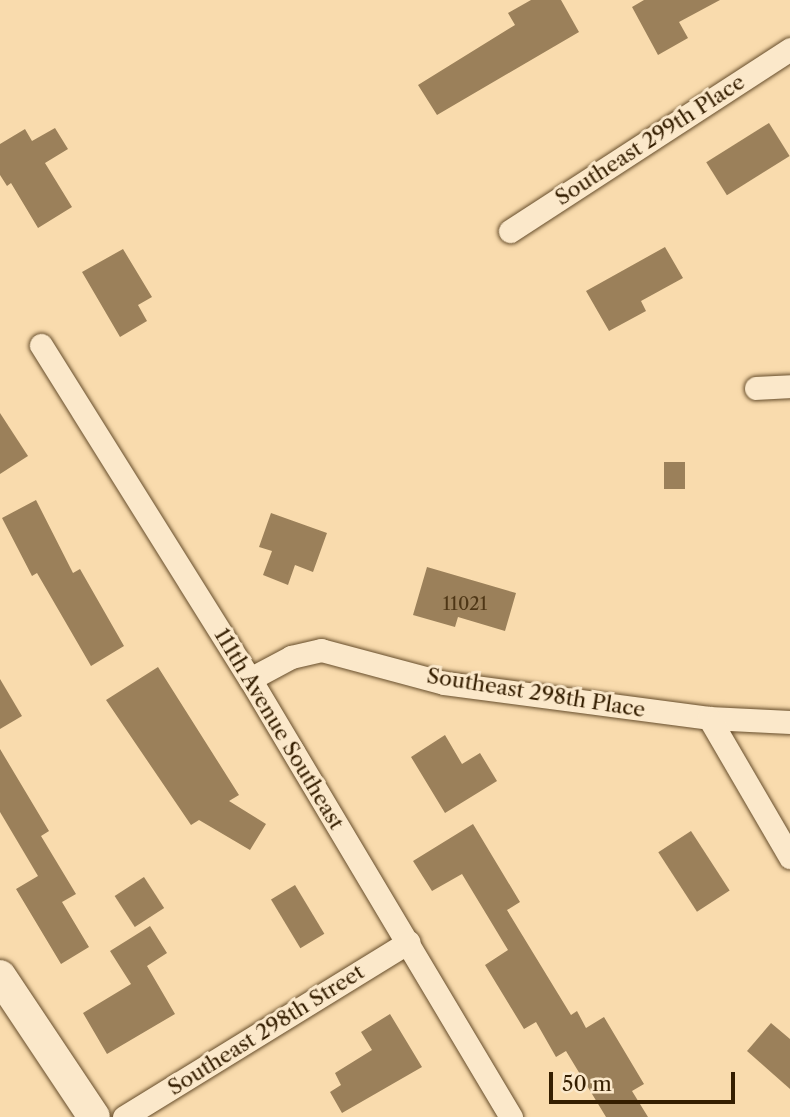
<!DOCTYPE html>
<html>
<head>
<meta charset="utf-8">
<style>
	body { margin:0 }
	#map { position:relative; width:790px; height:1117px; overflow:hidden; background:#f9dbad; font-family:"Libre Caslon Text",serif }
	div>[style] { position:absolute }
	.building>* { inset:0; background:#9b805a; transform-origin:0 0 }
	.roads { filter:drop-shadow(0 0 2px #664d2b) drop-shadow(0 0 2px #664d2b) }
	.street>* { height:23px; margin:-11.5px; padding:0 11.5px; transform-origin:11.5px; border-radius:11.5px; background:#fbe8ca }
	.secondary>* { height:32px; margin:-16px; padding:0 16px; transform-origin:16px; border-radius:16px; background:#fbe8ca }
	span { translate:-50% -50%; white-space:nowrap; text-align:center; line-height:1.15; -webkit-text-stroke:6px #fbe8ca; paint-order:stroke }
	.number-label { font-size:18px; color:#4e3616 }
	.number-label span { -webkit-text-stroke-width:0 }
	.street-label { font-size:21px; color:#351e00 }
	.scale { position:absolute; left:549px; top:1072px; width:186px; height:32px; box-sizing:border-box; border:4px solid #351e00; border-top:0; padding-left:9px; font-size:21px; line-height:24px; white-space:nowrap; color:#351e00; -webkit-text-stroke:5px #fbe8ca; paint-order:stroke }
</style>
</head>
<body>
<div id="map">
	<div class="building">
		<div style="clip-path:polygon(531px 0,561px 0,579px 32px,437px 115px,418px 85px,515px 25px,508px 13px)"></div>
		<div style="clip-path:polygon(644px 0,720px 0,679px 22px,688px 38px,658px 55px,632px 7px)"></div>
		<div style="left:769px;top:123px;width:39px;height:74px;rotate:58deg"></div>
		<div style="clip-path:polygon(55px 128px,68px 149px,45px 163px,72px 207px,38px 228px,11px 183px,7px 186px,0 175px,0 144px,25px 129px,32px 141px)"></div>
		<div style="clip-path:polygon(665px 247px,683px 278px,641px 301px,646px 311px,609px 331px,586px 291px)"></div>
		<div style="clip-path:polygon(123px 249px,152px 297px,138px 305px,147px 321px,120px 337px,82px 272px)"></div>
		<div style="clip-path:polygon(0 413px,28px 456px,0 474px)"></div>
		<div style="left:664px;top:462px;width:21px;height:27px"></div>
		<div style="clip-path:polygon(36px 500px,73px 573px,80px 569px,124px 646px,91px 666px,37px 573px,32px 576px,2px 518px)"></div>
		<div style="clip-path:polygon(271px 513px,327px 533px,313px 572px,295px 565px,288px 585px,263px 575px,272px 551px,259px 547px)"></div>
		<div style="clip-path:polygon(427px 567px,516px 593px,505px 631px,458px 617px,455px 627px,413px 615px)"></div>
		<div style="clip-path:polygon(158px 667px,239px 795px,229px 801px,266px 824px,250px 850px,199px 820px,191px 825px,106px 700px)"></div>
		<div style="clip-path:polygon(0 679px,22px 716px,0 729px)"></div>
		<div style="clip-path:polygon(445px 735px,462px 764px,480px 753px,497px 781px,445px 813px,411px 757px)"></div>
		<div style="clip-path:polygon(0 749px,49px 831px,41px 836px,76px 894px,62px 902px,89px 947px,61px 964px,16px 889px,38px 876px,0 812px)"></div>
		<div style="clip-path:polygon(473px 824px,520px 902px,507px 910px,571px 1015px,577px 1011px,586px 1028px,604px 1017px,644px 1084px,632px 1091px,648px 1117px,606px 1117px,566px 1051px,556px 1057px,536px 1022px,524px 1029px,485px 965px,508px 950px,462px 874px,432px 891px,413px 861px)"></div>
		<div style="left:691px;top:831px;width:71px;height:39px;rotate:57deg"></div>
		<div style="left:144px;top:877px;width:37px;height:35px;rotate:57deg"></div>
		<div style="left:295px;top:885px;width:57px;height:28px;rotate:59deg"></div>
		<div style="clip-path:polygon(150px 926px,167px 953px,147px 966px,175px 1014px,107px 1054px,83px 1013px,131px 984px,110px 951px)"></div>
		<div style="clip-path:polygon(390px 1014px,422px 1067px,342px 1113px,330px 1092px,341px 1085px,335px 1073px,372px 1050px,361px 1032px)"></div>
		<div style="clip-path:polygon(771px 1023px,790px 1039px,790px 1089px,747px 1051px)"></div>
	</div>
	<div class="roads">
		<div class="street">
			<div style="left:510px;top:231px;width:334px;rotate:-33deg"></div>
			<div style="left:41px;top:345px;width:394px;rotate:58deg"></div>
			<div style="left:250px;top:679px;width:510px;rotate:59.21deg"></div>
			<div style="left:756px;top:388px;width:34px;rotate:-3deg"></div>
			<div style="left:250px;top:679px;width:47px;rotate:-28.2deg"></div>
			<div style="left:291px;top:657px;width:31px;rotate:-13deg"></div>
			<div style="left:321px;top:650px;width:127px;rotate:15deg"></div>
			<div style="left:444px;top:683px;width:267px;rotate:7.5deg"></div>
			<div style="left:709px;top:718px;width:81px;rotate:2.8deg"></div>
			<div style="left:709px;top:718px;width:161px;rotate:59.8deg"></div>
			<div style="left:124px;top:1117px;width:334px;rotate:-31.6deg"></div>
		</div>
		<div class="secondary">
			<div style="left:0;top:976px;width:169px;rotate:56.3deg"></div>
		</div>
	</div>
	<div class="number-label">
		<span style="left:465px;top:604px">11021</span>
	</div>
	<div class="street-label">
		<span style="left:650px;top:140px;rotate:-33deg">Southeast 299th Place</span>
		<span style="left:536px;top:693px;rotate:9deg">Southeast 298th Place</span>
		<span style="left:279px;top:729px;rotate:59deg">111th Avenue Southeast</span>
		<span style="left:266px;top:1030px;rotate:-32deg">Southeast 298th Street</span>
	</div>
	<div class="scale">50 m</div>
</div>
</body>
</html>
